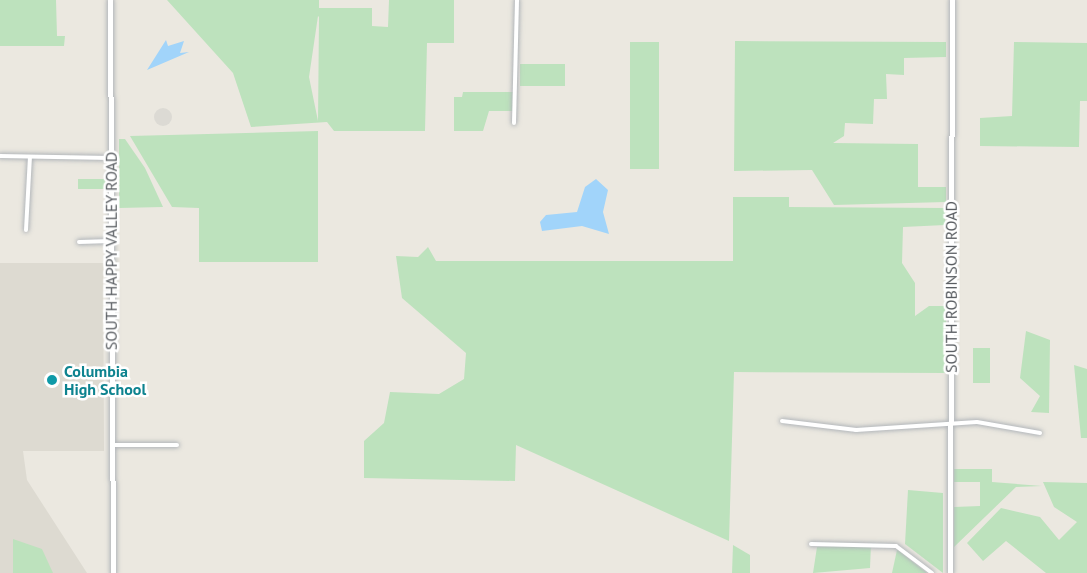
<!DOCTYPE html>
<html>
<head>
<meta charset="utf-8">
<style>
	body { margin:0 }
	#map { position:relative; width:1087px; height:573px; overflow:hidden; background:#ebe8e0; font-family:"PT Sans",sans-serif }
	div>[style] { position:absolute }
	.industrial>* { inset:0; background:#dcdad4 }
	.round { border-radius:50% }
	.education>* { inset:0; background:#dddad1 }
	.green>* { inset:0; background:#bde2bd; transform-origin:0 0 }
	.water>* { inset:0; background:#a1d4fa }
	.roads { filter:drop-shadow(0 0 2px #b2b6ba) drop-shadow(0 0 2px #b2b6ba) }
	.minor>* { height:4px; margin:-2px; padding:0 2px; transform-origin:2px; border-radius:2px; background:#fff }
	.tertiary>* { height:4.5px; margin:-2.25px; padding:0 2.25px; transform-origin:2.25px; border-radius:2.25px; background:#fff }
	.secondary>* { height:5px; margin:-2.5px; padding:0 2.5px; transform-origin:2.5px; border-radius:2.5px; background:#fff }
	.dots>* { width:16px; height:16px; translate:-50% -50%; box-sizing:border-box; border:3px solid #fff; border-radius:50% }
	span { translate:-50% -50%; white-space:nowrap; text-align:center; line-height:1.15; -webkit-text-stroke:5px #fff; paint-order:stroke }
	.street-label { font-size:16px; color:#585c60 }
	.culture-label { font-size:16px; color:#0d838f; font-weight:700 }
	.left { translate:0 -50%; text-align:left }
</style>
</head>
<body>
<div id="map">
	<div class="industrial">
		<div class="round" style="left:154px;top:108px;width:18px;height:18px"></div>
	</div>
	<div class="education">
		<div style="clip-path:polygon(0 263px,103px 263px,104px 451px,23px 451px,27px 480px,87px 573px,0 573px)"></div>
	</div>
	<div class="green">
		<div style="clip-path:polygon(0 0,56px 0,57px 36px,65px 36px,64px 46px,0 46px)"></div>
		<div style="clip-path:polygon(evenodd,167px 0,319px 0,319px 8px,372px 8px,372px 26px,388px 27px,389px 0,454px 0,454px 43px,427px 43px,425px 131px,334px 131px,327px 122px,251px 127px,233px 73px,167px 0,318px 16px,319px 17px,318px 121px,309px 77px,318px 16px)"></div>
		<div style="clip-path:polygon(735px 41px,946px 42px,946px 57px,904px 58px,904px 75px,886px 74px,887px 99px,874px 99px,873px 124px,845px 123px,844px 136px,833px 143px,918px 144px,918px 187px,946px 187px,946px 202px,834px 205px,812px 170px,734px 171px)"></div>
		<div style="left:630px;top:42px;width:29px;height:127px"></div>
		<div style="clip-path:polygon(1014px 42px,1087px 43px,1087px 101px,1080px 101px,1079px 147px,980px 146px,980px 118px,1012px 116px)"></div>
		<div style="left:520px;top:64px;width:45px;height:22px"></div>
		<div style="clip-path:polygon(463px 92px,513px 92px,513px 111px,489px 111px,483px 131px,454px 131px,454px 97px,462px 97px)"></div>
		<div style="clip-path:polygon(318px 131px,318px 262px,199px 262px,199px 208px,172px 207px,130px 136px)"></div>
		<div style="clip-path:polygon(119px 139px,125px 139px,145px 168px,163px 207px,119px 208px)"></div>
		<div style="left:78px;top:179px;width:28px;height:10px"></div>
		<div style="clip-path:polygon(733px 197px,789px 197px,789px 207px,945px 208px,945px 225px,903px 227px,902px 263px,915px 283px,915px 316px,929px 306px,946px 306px,946px 373px,734px 372px,729px 541px,516px 445px,515px 481px,364px 478px,364px 441px,384px 423px,390px 392px,439px 394px,464px 379px,466px 353px,402px 298px,396px 256px,418px 257px,428px 247px,436px 261px,733px 261px)"></div>
		<div style="clip-path:polygon(1026px 331px,1050px 340px,1049px 413px,1031px 412px,1040px 396px,1020px 378px)"></div>
		<div style="left:973px;top:348px;width:17px;height:35px"></div>
		<div style="clip-path:polygon(1074px 365px,1087px 369px,1087px 438px,1081px 438px)"></div>
		<div style="clip-path:polygon(954px 469px,992px 469px,992px 482px,1042px 486px,1016px 487px,954px 547px,954px 507px,980px 506px,980px 482px,954px 482px)"></div>
		<div style="clip-path:polygon(1043px 482px,1087px 483px,1087px 573px,1046px 573px,1006px 541px,983px 561px,967px 543px,1001px 508px,1040px 517px,1059px 540px,1077px 522px,1054px 507px)"></div>
		<div style="clip-path:polygon(908px 490px,943px 493px,943px 573px,905px 544px)"></div>
		<div style="clip-path:polygon(13px 539px,42px 549px,53px 573px,13px 573px)"></div>
		<div style="clip-path:polygon(871px 544px,870px 568px,813px 573px,817px 547px)"></div>
		<div style="clip-path:polygon(733px 545px,750px 555px,750px 573px,732px 573px)"></div>
		<div style="clip-path:polygon(897px 550px,899px 551px,927px 573px,892px 573px)"></div>
	</div>
	<div class="water">
		<div style="clip-path:polygon(166px 40px,168px 46px,184px 41px,180px 53px,189px 52px,147px 70px)"></div>
		<div style="clip-path:polygon(596px 179px,608px 190px,603px 212px,609px 234px,582px 226px,542px 231px,540px 222px,546px 215px,577px 212px,585px 187px)"></div>
	</div>
	<div class="roads">
		<div class="minor">
			<div style="left:514px;top:123px;width:123px;rotate:-88.6deg"></div>
			<div style="left:0;top:156px;width:111px;rotate:1deg"></div>
			<div style="left:26px;top:230px;width:73px;rotate:-86.9deg"></div>
			<div style="left:79px;top:242px;width:32px;rotate:-2deg"></div>
			<div style="left:782px;top:421px;width:75px;rotate:6.9deg"></div>
			<div style="left:856px;top:430px;width:121px;rotate:-3.8deg"></div>
			<div style="left:977px;top:422px;width:64px;rotate:9.9deg"></div>
			<div style="left:112px;top:445px;width:65px"></div>
			<div style="left:811px;top:544px;width:85px;rotate:1.3deg"></div>
			<div style="left:896px;top:546px;width:45px;rotate:36.9deg"></div>
		</div>
		<div class="tertiary">
			<div style="left:950px;top:573px;width:573px;rotate:-89.8deg"></div>
		</div>
		<div class="secondary">
			<div style="left:110px;top:0;width:573px;rotate:89.7deg"></div>
		</div>
	</div>
	<div class="dots">
		<div style="left:52px;top:380px;background:#0f9aa8"></div>
	</div>
	<div class="street-label">
		<span style="left:111px;top:251px;rotate:-90deg">SOUTH HAPPY VALLEY ROAD</span>
		<span style="left:951px;top:287px;rotate:-90deg">SOUTH ROBINSON ROAD</span>
	</div>
	<div class="culture-label">
		<span class="left" style="left:64px;top:380px">Columbia<br>High School</span>
	</div>
</div>
</body>
</html>
